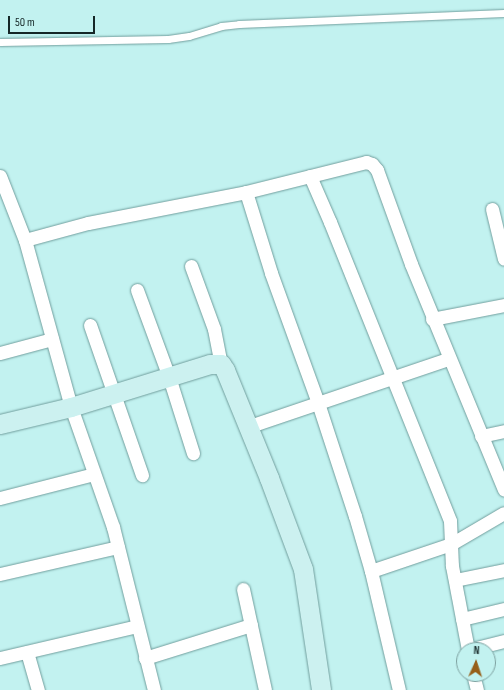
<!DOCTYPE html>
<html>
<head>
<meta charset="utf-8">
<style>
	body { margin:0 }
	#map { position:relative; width:504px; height:690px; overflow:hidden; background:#c2f2f0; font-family:"Sofia Sans Condensed",sans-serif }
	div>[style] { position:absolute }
	.roads { filter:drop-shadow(0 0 1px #719e9d) drop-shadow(0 0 1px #719e9d) }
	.lane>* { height:7px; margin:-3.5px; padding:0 3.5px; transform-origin:3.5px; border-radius:3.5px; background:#fff }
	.street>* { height:13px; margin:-6.5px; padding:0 6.5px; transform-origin:6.5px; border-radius:6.5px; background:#fff }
	.secondary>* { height:19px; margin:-9.5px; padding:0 9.5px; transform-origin:9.5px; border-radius:9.5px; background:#ccf1f0 }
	span { translate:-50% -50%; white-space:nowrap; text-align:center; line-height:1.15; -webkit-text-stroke:3px #c2f2f0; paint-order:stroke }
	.north { position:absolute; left:456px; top:642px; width:40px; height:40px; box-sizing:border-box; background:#c2f2f0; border:1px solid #7da1a0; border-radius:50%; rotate:3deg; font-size:11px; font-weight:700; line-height:16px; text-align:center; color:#152727 }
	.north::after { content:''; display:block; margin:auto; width:14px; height:18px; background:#965f19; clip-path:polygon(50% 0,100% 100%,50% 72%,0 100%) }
	.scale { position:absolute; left:8px; top:16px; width:87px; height:18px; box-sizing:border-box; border:2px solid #152727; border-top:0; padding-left:5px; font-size:12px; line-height:14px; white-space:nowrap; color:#152727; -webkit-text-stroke:3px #c2f2f0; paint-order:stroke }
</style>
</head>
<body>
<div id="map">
	<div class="roads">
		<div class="lane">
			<div style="left:0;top:42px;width:168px;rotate:-1deg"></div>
			<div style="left:168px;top:39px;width:21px;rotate:-8deg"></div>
			<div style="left:189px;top:36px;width:34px;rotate:-17deg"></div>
			<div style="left:221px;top:26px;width:18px;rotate:-6deg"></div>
			<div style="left:239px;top:24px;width:265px;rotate:-2.4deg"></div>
		</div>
		<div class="street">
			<div style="left:0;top:176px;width:69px;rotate:68.7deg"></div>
			<div style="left:25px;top:240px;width:173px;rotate:74.6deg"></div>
			<div style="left:71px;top:407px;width:127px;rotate:70.7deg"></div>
			<div style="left:113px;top:527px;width:168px;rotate:75.9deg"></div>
			<div style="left:310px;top:176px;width:50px;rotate:66.5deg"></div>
			<div style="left:330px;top:222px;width:322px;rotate:68.1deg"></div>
			<div style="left:450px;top:521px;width:45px;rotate:87.5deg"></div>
			<div style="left:452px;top:566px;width:86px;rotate:79.2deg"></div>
			<div style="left:246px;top:192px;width:85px;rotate:72.8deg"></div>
			<div style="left:271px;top:273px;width:138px;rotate:70.1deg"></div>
			<div style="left:318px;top:403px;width:119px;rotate:71.9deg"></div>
			<div style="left:355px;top:516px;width:57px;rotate:73.8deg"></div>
			<div style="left:371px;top:571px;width:122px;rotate:76.8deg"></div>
			<div style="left:492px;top:209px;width:51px;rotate:76.5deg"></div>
			<div style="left:25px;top:240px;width:65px;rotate:-15.1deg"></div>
			<div style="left:88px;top:223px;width:161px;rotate:-11.1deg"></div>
			<div style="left:246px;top:192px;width:124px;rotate:-14deg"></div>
			<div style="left:366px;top:162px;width:6px;rotate:18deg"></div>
			<div style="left:372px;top:164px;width:8px;rotate:50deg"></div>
			<div style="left:377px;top:170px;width:100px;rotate:70.1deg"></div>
			<div style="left:411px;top:264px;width:244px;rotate:67.6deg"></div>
			<div style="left:191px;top:266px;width:67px;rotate:69.9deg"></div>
			<div style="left:214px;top:329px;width:36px;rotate:79deg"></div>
			<div style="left:137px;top:290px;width:93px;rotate:69.8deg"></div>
			<div style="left:169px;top:377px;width:80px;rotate:72.5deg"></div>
			<div style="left:432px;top:319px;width:73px;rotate:-11deg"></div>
			<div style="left:90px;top:325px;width:159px;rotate:70.9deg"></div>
			<div style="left:0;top:353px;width:54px;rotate:-15.1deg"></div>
			<div style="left:247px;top:427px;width:212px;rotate:-18.7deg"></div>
			<div style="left:481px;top:436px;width:24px;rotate:-12deg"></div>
			<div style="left:0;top:498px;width:97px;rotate:-14.3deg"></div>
			<div style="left:371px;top:571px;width:84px;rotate:-18.6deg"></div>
			<div style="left:451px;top:544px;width:61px;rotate:-30.3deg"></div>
			<div style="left:0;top:574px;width:121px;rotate:-12.9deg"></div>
			<div style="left:455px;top:580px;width:50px;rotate:-11.5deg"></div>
			<div style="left:243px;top:589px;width:103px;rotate:77.7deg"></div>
			<div style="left:462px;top:619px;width:43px;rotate:-13.4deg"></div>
			<div style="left:468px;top:650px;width:37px;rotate:-14deg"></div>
			<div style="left:27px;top:652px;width:40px;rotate:74deg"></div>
			<div style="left:0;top:658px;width:141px;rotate:-13.1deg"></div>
			<div style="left:145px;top:658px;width:111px;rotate:-17.3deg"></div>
			<div style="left:473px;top:674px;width:16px;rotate:76deg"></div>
		</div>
		<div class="secondary">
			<div style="left:0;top:424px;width:73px;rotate:-13.5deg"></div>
			<div style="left:71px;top:407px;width:145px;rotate:-17.2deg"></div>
			<div style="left:210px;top:364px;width:11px"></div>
			<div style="left:221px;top:364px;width:7px;rotate:56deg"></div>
			<div style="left:225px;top:370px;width:117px;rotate:67.8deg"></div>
			<div style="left:269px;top:478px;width:97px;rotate:69.5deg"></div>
			<div style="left:303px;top:569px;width:122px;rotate:81.5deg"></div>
		</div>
	</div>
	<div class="north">N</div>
	<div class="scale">50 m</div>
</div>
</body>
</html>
